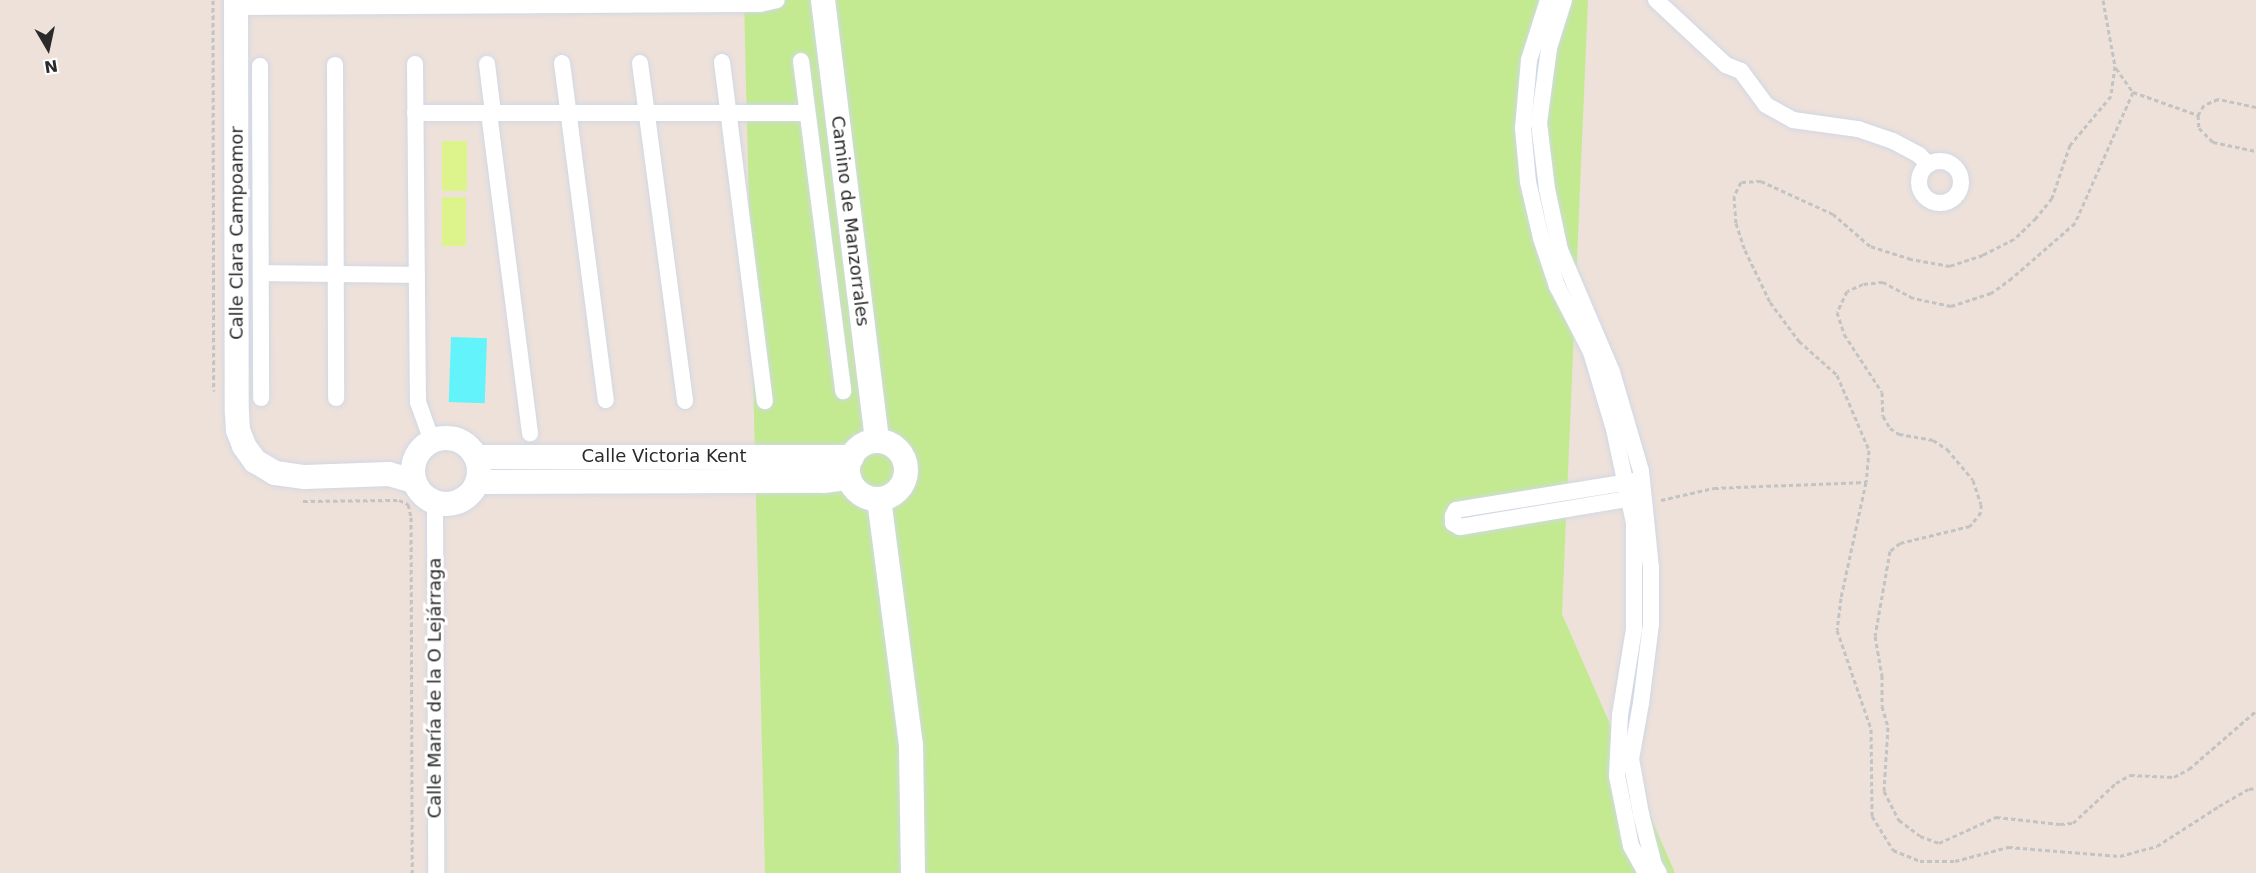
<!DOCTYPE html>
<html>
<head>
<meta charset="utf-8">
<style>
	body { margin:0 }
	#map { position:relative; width:2256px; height:873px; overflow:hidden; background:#eee1da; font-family:"DejaVu Sans",sans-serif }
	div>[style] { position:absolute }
	.green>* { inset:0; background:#c3ea91 }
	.pitch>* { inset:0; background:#ddf38c; transform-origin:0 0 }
	.water>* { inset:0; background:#62f3fb; transform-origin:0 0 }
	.path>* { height:3px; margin-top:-1.5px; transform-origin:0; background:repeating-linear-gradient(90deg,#c3c3c3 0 4.5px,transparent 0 7.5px) }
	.roads { filter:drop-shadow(0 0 2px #d0d8e5) drop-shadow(0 0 2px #d0d8e5) }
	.street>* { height:16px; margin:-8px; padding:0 8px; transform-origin:8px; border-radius:8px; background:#fff }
	.street>.ring { margin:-8px; padding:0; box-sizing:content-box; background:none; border:16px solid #fff; border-radius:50% }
	.secondary>* { height:24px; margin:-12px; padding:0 12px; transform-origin:12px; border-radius:12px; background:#fff }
	.secondary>.ring { margin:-12px; padding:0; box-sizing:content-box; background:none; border:24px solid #fff; border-radius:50% }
	span { translate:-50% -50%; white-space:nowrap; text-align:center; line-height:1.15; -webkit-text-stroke:6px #fff; paint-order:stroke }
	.street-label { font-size:18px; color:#2a2a2a }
	.north { position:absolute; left:18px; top:18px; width:60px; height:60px; -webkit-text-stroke:4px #fff; paint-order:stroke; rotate:171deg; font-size:16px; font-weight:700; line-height:24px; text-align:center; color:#2a2a2a }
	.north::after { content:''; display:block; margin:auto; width:21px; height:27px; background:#2a2a2a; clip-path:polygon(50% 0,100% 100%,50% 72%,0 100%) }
</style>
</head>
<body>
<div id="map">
	<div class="green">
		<div style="clip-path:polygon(744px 0,1588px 0,1562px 614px,1675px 873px,765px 873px)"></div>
	</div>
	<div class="pitch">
		<div style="left:442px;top:141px;width:25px;height:50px"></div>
		<div style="left:442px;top:197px;width:24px;height:49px"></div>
	</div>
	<div class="water">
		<div style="left:451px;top:337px;width:36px;height:65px;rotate:2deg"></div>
	</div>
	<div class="path">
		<div style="left:213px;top:0;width:391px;rotate:89.9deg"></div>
		<div style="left:2103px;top:0;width:67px;rotate:79.7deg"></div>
		<div style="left:2115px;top:66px;width:30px;rotate:98deg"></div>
		<div style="left:2111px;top:96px;width:64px;rotate:129.9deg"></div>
		<div style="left:2070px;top:145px;width:56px;rotate:108.8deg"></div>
		<div style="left:2052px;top:198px;width:26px;rotate:129deg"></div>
		<div style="left:2036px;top:218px;width:30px;rotate:136deg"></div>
		<div style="left:2014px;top:239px;width:35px;rotate:153deg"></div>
		<div style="left:1983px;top:255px;width:35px;rotate:162deg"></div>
		<div style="left:1950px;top:266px;width:40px;rotate:-170deg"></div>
		<div style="left:1911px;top:259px;width:43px;rotate:-162.4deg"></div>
		<div style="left:1870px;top:246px;width:49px;rotate:-139.1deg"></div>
		<div style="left:1833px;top:214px;width:79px;rotate:-155.4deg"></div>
		<div style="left:1761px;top:181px;width:20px;rotate:177deg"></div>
		<div style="left:1741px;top:182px;width:16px;rotate:117deg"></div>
		<div style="left:1734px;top:196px;width:27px;rotate:86deg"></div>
		<div style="left:1736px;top:223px;width:28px;rotate:72deg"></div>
		<div style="left:1745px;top:250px;width:58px;rotate:64.3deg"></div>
		<div style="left:1770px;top:302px;width:49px;rotate:53.4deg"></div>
		<div style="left:1799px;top:341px;width:51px;rotate:41.8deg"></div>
		<div style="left:1837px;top:375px;width:82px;rotate:66.9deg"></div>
		<div style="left:1869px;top:450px;width:32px;rotate:95deg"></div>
		<div style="left:1866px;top:482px;width:119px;rotate:102.2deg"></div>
		<div style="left:1841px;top:598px;width:32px;rotate:97deg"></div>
		<div style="left:1837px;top:630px;width:105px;rotate:71deg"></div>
		<div style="left:1871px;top:729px;width:87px;rotate:89.3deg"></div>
		<div style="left:1872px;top:816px;width:40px;rotate:58deg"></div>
		<div style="left:1893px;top:850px;width:29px;rotate:22deg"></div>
		<div style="left:1920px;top:861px;width:35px"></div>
		<div style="left:1955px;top:861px;width:55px;rotate:-14.8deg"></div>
		<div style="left:2008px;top:847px;width:112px;rotate:4.6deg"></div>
		<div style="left:2120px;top:856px;width:38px;rotate:-15deg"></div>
		<div style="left:2157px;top:846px;width:74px;rotate:-32.8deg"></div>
		<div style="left:2219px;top:806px;width:34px;rotate:-30deg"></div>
		<div style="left:2249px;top:789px;width:7px;rotate:-8deg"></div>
		<div style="left:2116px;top:68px;width:29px;rotate:55deg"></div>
		<div style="left:2133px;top:92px;width:143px;rotate:113.9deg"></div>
		<div style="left:2075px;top:223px;width:84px;rotate:138.9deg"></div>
		<div style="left:2012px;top:278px;width:26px;rotate:144deg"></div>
		<div style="left:1991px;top:293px;width:42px;rotate:162deg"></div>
		<div style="left:1951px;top:306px;width:39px;rotate:-168deg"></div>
		<div style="left:1913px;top:298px;width:34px;rotate:-152deg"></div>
		<div style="left:1883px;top:282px;width:20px;rotate:174deg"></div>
		<div style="left:1863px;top:284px;width:17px;rotate:156deg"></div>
		<div style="left:1847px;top:291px;width:23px;rotate:115deg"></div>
		<div style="left:1837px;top:312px;width:23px;rotate:72deg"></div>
		<div style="left:1844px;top:334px;width:69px;rotate:56.8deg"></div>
		<div style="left:1882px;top:392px;width:24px;rotate:88deg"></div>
		<div style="left:1883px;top:416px;width:14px;rotate:60deg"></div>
		<div style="left:1890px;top:428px;width:11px;rotate:34deg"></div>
		<div style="left:1899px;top:434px;width:35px;rotate:10deg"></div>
		<div style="left:1933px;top:440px;width:17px;rotate:33deg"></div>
		<div style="left:1947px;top:449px;width:40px;rotate:50deg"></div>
		<div style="left:1973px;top:480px;width:25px;rotate:72deg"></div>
		<div style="left:1981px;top:504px;width:8px;rotate:90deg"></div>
		<div style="left:1981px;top:512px;width:18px;rotate:128deg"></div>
		<div style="left:1970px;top:526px;width:72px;rotate:166.3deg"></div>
		<div style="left:1900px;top:543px;width:13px;rotate:141deg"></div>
		<div style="left:1890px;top:551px;width:86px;rotate:100deg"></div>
		<div style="left:1875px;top:636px;width:40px;rotate:80deg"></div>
		<div style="left:1882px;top:675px;width:31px;rotate:90deg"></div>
		<div style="left:1882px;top:706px;width:22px;rotate:74deg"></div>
		<div style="left:1888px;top:727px;width:64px;rotate:93.6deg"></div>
		<div style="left:1884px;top:791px;width:33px;rotate:63deg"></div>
		<div style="left:1899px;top:820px;width:26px;rotate:37deg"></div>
		<div style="left:1920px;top:836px;width:20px;rotate:20deg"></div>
		<div style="left:1939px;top:843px;width:63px;rotate:-24.5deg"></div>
		<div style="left:1996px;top:817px;width:64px;rotate:6.2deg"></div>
		<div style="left:2060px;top:824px;width:13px;rotate:-4deg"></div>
		<div style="left:2073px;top:823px;width:59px;rotate:-42.9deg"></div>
		<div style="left:2116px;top:783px;width:16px;rotate:-30deg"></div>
		<div style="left:2130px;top:775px;width:44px;rotate:2.6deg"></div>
		<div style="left:2174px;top:777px;width:17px;rotate:-28deg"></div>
		<div style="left:2189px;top:769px;width:89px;rotate:-40.9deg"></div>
		<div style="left:2133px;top:92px;width:69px;rotate:19.5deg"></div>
		<div style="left:2256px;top:107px;width:39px;rotate:-168deg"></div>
		<div style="left:2218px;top:99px;width:15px;rotate:157deg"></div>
		<div style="left:2204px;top:105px;width:12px;rotate:121deg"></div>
		<div style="left:2198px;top:115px;width:13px;rotate:86deg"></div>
		<div style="left:2199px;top:128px;width:20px;rotate:45deg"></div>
		<div style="left:2213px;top:142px;width:44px;rotate:11.8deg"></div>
		<div style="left:1661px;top:500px;width:54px;rotate:-12.8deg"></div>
		<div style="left:1714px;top:488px;width:152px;rotate:-2.3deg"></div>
		<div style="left:303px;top:501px;width:96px;rotate:-0.6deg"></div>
		<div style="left:399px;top:500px;width:10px;rotate:24deg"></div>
		<div style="left:408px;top:504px;width:13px;rotate:77deg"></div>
		<div style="left:411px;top:517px;width:356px;rotate:89.8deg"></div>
	</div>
	<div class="roads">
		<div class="street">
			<div style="left:1548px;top:0;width:63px;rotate:107.6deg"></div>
			<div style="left:1529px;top:60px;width:68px;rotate:95deg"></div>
			<div style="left:1523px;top:128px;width:54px;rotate:84.7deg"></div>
			<div style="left:1528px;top:182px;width:57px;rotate:76.9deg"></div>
			<div style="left:1541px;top:238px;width:51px;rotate:71.6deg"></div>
			<div style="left:1557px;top:286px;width:74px;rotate:62.7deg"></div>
			<div style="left:1591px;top:352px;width:80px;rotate:73.4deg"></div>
			<div style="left:1614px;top:429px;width:96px;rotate:78deg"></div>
			<div style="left:1634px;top:523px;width:106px;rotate:90deg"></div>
			<div style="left:1634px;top:629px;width:87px;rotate:99.2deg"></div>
			<div style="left:1620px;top:715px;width:61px;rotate:92.8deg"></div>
			<div style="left:1617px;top:776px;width:71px;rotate:78.7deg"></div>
			<div style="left:1631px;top:846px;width:31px;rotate:61deg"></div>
			<div style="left:1564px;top:0;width:50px;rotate:107.4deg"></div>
			<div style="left:1549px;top:48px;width:76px;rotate:97.6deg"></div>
			<div style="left:1539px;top:123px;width:66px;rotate:83.1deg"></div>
			<div style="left:1547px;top:189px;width:62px;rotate:78deg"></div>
			<div style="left:1560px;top:250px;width:133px;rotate:66.9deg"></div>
			<div style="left:1612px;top:372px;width:103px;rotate:73.7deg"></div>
			<div style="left:1641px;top:471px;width:98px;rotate:84.1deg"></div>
			<div style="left:1651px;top:568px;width:56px;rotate:90deg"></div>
			<div style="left:1651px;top:624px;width:80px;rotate:97.2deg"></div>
			<div style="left:1641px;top:703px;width:57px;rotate:100.1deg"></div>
			<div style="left:1631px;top:759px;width:56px;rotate:79.7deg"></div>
			<div style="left:1641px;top:814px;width:53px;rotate:75.7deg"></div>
			<div style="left:1654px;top:865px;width:9px;rotate:58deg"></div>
			<div style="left:1656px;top:0;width:96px;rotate:42.9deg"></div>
			<div style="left:1726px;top:65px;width:16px;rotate:22deg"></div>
			<div style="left:1741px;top:71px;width:42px;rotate:53.7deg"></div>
			<div style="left:1766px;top:105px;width:31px;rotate:29deg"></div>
			<div style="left:1793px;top:120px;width:66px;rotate:7.9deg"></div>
			<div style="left:1858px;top:129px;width:37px;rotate:19deg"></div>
			<div style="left:1893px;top:141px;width:30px;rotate:28deg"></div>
			<div style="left:1919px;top:155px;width:13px;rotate:45deg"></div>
			<div style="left:236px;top:7px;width:524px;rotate:-0.33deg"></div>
			<div style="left:760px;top:4px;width:17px;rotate:-13deg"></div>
			<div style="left:801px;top:61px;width:333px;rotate:82.7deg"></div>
			<div style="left:722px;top:62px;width:342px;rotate:82.8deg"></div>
			<div style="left:562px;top:63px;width:340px;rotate:82.6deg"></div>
			<div style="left:640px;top:63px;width:341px;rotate:82.4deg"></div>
			<div style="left:415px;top:64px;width:338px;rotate:89.5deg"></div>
			<div style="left:418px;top:402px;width:41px;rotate:70.3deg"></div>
			<div style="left:487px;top:64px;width:49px;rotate:83deg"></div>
			<div style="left:335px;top:65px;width:333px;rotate:89.8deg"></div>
			<div style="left:260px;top:66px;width:332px;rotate:89.8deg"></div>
			<div style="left:415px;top:113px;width:392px"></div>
			<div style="left:489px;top:113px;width:323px;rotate:82.7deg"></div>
			<div class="ring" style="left:1919px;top:161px;width:26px;height:26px"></div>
			<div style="left:261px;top:273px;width:156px;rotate:0.7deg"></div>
			<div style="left:1635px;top:481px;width:181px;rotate:170.8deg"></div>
			<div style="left:1456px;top:510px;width:7px;rotate:117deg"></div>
			<div style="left:1453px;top:516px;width:7px;rotate:90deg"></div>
			<div style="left:1453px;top:523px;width:8px;rotate:30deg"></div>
			<div style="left:1460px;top:527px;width:182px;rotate:-9.5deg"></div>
			<div style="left:435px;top:502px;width:371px;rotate:89.8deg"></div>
		</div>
		<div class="secondary">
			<div style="left:236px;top:0;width:413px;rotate:89.9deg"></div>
			<div style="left:237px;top:413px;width:17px;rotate:87deg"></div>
			<div style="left:238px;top:430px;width:17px;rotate:69deg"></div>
			<div style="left:244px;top:446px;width:19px;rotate:54deg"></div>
			<div style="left:255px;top:461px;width:23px;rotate:31deg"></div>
			<div style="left:275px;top:473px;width:30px;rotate:8deg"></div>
			<div style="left:305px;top:477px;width:84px;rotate:-2deg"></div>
			<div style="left:389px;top:474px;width:26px;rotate:16deg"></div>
			<div style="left:823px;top:0;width:444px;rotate:83deg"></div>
			<div class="ring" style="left:413px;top:438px;width:42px;height:42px"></div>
			<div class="ring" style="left:848px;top:441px;width:34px;height:34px"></div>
			<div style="left:476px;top:457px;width:376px"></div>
			<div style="left:478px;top:482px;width:345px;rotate:-0.2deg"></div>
			<div style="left:823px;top:481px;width:26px;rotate:-7deg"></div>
			<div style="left:879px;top:499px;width:248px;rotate:82.6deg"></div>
			<div style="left:911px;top:745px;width:128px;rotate:89.1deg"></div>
		</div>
	</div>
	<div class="street-label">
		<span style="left:850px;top:221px;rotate:83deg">Camino de Manzorrales</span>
		<span style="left:237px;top:233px;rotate:-90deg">Calle Clara Campoamor</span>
		<span style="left:664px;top:456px">Calle Victoria Kent</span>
		<span style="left:435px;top:688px;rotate:-90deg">Calle María de la O Lejárraga</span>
	</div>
	<div class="north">N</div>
</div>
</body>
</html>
